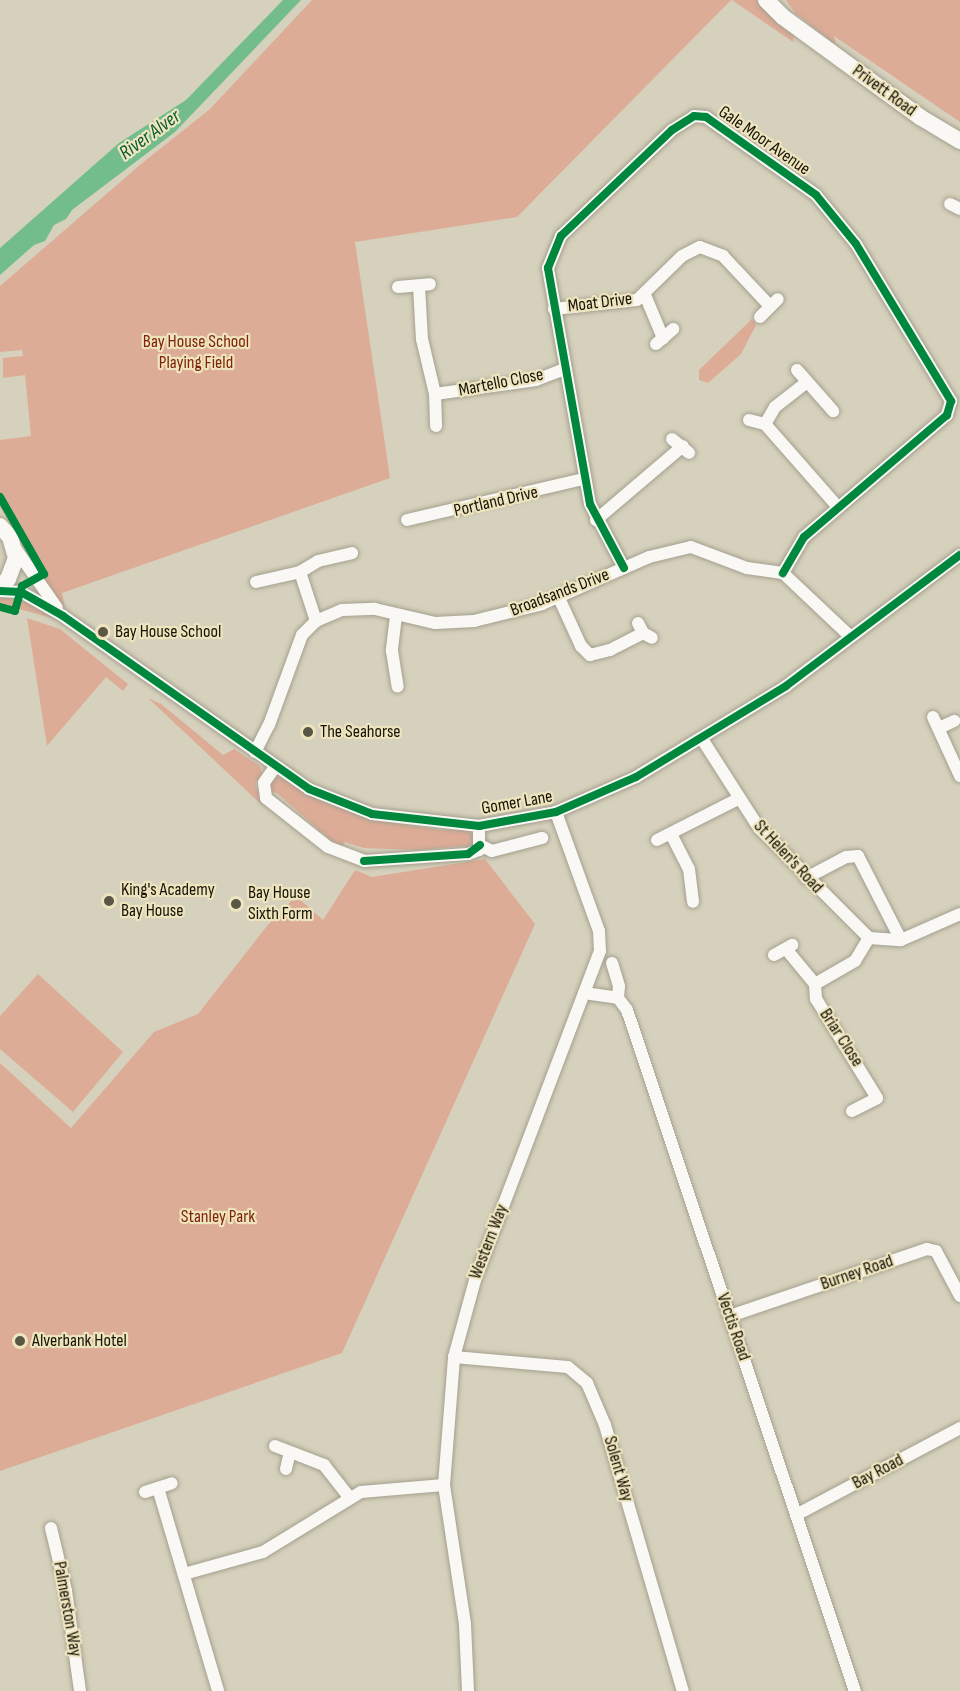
<!DOCTYPE html>
<html>
<head>
<meta charset="utf-8">
<style>
	body { margin:0 }
	#map { position:relative; width:960px; height:1691px; overflow:hidden; background:#d6d1bc; font-family:"Sofia Sans Condensed",sans-serif }
	div>[style] { position:absolute }
	.green>* { inset:0; background:#ddac97 }
	.water>* { inset:0; background:#73bd8c }
	.roads { filter:drop-shadow(0 0 2px #a4a08f) drop-shadow(0 0 2px #a4a08f) }
	.street>* { height:12px; margin:-6px; padding:0 6px; transform-origin:6px; border-radius:6px; background:#f9f8f5 }
	.secondary>* { height:16px; margin:-8px; padding:0 8px; transform-origin:8px; border-radius:8px; background:#f9f8f5 }
	.cycleway>* { height:8px; margin:-4px; padding:0 4px; transform-origin:4px; border-radius:4px; background:#00873e }
	.dots>* { width:16px; height:16px; translate:-50% -50%; box-sizing:border-box; border:3px solid #eee4be; border-radius:50% }
	span { translate:-50% -50%; white-space:nowrap; text-align:center; line-height:1.15; -webkit-text-stroke:4.5px #eee4be; paint-order:stroke }
	.street-label { font-size:18px; color:#171306 }
	.park-label { font-size:18px; color:#802308 }
	.poi-label { font-size:18px; color:#171306 }
	.left { translate:0 -50%; text-align:left }
	.water-label { font-size:20px; color:#065b33; font-style:italic }
</style>
</head>
<body>
<div id="map">
	<div class="green">
		<div style="clip-path:polygon(312px 0,731px 0,517px 217px,355px 242px,390px 478px,62px 593px,65px 609px,48px 589px,0 507px,0 440px,31px 436px,25px 375px,3px 378px,3px 358px,23px 356px,22px 350px,0 352px,0 286px,141px 164px,210px 109px)"></div>
		<div style="clip-path:polygon(732px 0,756px 0,794px 34px,793px 42px)"></div>
		<div style="clip-path:polygon(786px 0,960px 0,960px 122px,834px 36px,836px 45px,795px 13px)"></div>
		<div style="clip-path:polygon(752px 319px,756px 325px,741px 354px,708px 383px,699px 380px,699px 370px)"></div>
		<div style="clip-path:polygon(0 597px,28px 601px,60px 620px,0 604px)"></div>
		<div style="clip-path:polygon(27px 618px,60px 629px,128px 684px,123px 691px,106px 677px,47px 746px)"></div>
		<div style="clip-path:polygon(148px 698px,161px 704px,223px 755px,234px 749px,260px 766px,262px 773px,255px 784px,263px 806px)"></div>
		<div style="clip-path:polygon(274px 777px,281px 777px,321px 801px,374px 820px,440px 830px,465px 830px,473px 835px,474px 843px,467px 849px,466px 846px,416px 850px,364px 848px,345px 842px,342px 847px,336px 845px,277px 793px,270px 791px,269px 782px)"></div>
		<div style="clip-path:polygon(485px 859px,535px 924px,342px 1353px,0 1471px,0 1063px,71px 1128px,154px 1032px,198px 1014px,267px 926px,296px 896px,323px 920px,355px 870px,372px 877px)"></div>
		<div style="clip-path:polygon(38px 974px,123px 1052px,73px 1112px,0 1049px,0 1016px)"></div>
	</div>
	<div class="water">
		<div style="clip-path:polygon(283px 0,301px 0,175px 132px,72px 210px,66px 219px,54px 225px,45px 241px,34px 245px,0 275px,0 248px,119px 143px,186px 100px)"></div>
	</div>
	<div class="roads">
		<div class="street">
			<div style="left:950px;top:204px;width:11px;rotate:27deg"></div>
			<div style="left:419px;top:286px;width:53px;rotate:86.8deg"></div>
			<div style="left:422px;top:339px;width:57px;rotate:76.7deg"></div>
			<div style="left:435px;top:394px;width:32px;rotate:88deg"></div>
			<div style="left:398px;top:287px;width:32px;rotate:-5deg"></div>
			<div style="left:645px;top:295px;width:47px;rotate:67.3deg"></div>
			<div style="left:554px;top:309px;width:83px;rotate:-6.2deg"></div>
			<div style="left:637px;top:300px;width:63px;rotate:-44.4deg"></div>
			<div style="left:682px;top:256px;width:20px;rotate:-27deg"></div>
			<div style="left:700px;top:247px;width:25px;rotate:21deg"></div>
			<div style="left:723px;top:256px;width:67px;rotate:46.8deg"></div>
			<div style="left:760px;top:317px;width:25px;rotate:-45deg"></div>
			<div style="left:656px;top:344px;width:23px;rotate:-41deg"></div>
			<div style="left:797px;top:370px;width:55px;rotate:48.7deg"></div>
			<div style="left:807px;top:382px;width:41px;rotate:142deg"></div>
			<div style="left:775px;top:407px;width:20px;rotate:120deg"></div>
			<div style="left:765px;top:424px;width:111px;rotate:48.7deg"></div>
			<div style="left:435px;top:394px;width:102px;rotate:-7.9deg"></div>
			<div style="left:536px;top:380px;width:31px;rotate:-21deg"></div>
			<div style="left:749px;top:420px;width:16px;rotate:14deg"></div>
			<div style="left:672px;top:439px;width:22px;rotate:39deg"></div>
			<div style="left:407px;top:520px;width:181px;rotate:-13.1deg"></div>
			<div style="left:596px;top:520px;width:114px;rotate:-40.4deg"></div>
			<div style="left:15px;top:548px;width:73px;rotate:55deg"></div>
			<div style="left:624px;top:568px;width:72px;rotate:-118deg"></div>
			<div style="left:590px;top:504px;width:240px;rotate:-100.1deg"></div>
			<div style="left:548px;top:268px;width:35px;rotate:-68deg"></div>
			<div style="left:561px;top:236px;width:153px;rotate:-43.7deg"></div>
			<div style="left:672px;top:130px;width:26px;rotate:-32deg"></div>
			<div style="left:694px;top:116px;width:12px;rotate:5deg"></div>
			<div style="left:706px;top:117px;width:135px;rotate:35.3deg"></div>
			<div style="left:816px;top:195px;width:63px;rotate:50.8deg"></div>
			<div style="left:856px;top:244px;width:184px;rotate:58.8deg"></div>
			<div style="left:951px;top:401px;width:15px;rotate:106deg"></div>
			<div style="left:947px;top:415px;width:188px;rotate:139.5deg"></div>
			<div style="left:804px;top:537px;width:42px;rotate:120.3deg"></div>
			<div style="left:300px;top:572px;width:52px;rotate:71.9deg"></div>
			<div style="left:256px;top:582px;width:45px;rotate:-12.8deg"></div>
			<div style="left:300px;top:572px;width:21px;rotate:-31deg"></div>
			<div style="left:318px;top:561px;width:35px;rotate:-13deg"></div>
			<div style="left:0;top:591px;width:21px;rotate:3deg"></div>
			<div style="left:21px;top:592px;width:48px;rotate:29.7deg"></div>
			<div style="left:63px;top:616px;width:301px;rotate:35.1deg"></div>
			<div style="left:309px;top:789px;width:68px;rotate:21.6deg"></div>
			<div style="left:372px;top:814px;width:108px;rotate:6.4deg"></div>
			<div style="left:479px;top:826px;width:78px;rotate:-10.3deg"></div>
			<div style="left:556px;top:812px;width:87px;rotate:-23.6deg"></div>
			<div style="left:636px;top:777px;width:175px;rotate:-31.2deg"></div>
			<div style="left:786px;top:686px;width:218px;rotate:-37deg"></div>
			<div style="left:559px;top:598px;width:53px;rotate:65.4deg"></div>
			<div style="left:581px;top:646px;width:13px;rotate:45deg"></div>
			<div style="left:590px;top:655px;width:21px;rotate:-14deg"></div>
			<div style="left:610px;top:650px;width:37px;rotate:-27deg"></div>
			<div style="left:396px;top:616px;width:35px;rotate:97deg"></div>
			<div style="left:392px;top:651px;width:36px;rotate:81deg"></div>
			<div style="left:638px;top:623px;width:11px;rotate:63deg"></div>
			<div style="left:643px;top:633px;width:10px;rotate:29deg"></div>
			<div style="left:933px;top:717px;width:65px;rotate:65.4deg"></div>
			<div style="left:939px;top:728px;width:17px;rotate:-25deg"></div>
			<div style="left:702px;top:739px;width:106px;rotate:57.4deg"></div>
			<div style="left:759px;top:828px;width:156px;rotate:45deg"></div>
			<div style="left:869px;top:938px;width:32px;rotate:4deg"></div>
			<div style="left:901px;top:940px;width:64px;rotate:-23.8deg"></div>
			<div style="left:255px;top:752px;width:30px;rotate:-63deg"></div>
			<div style="left:269px;top:725px;width:96px;rotate:-69.9deg"></div>
			<div style="left:302px;top:635px;width:20px;rotate:-45deg"></div>
			<div style="left:316px;top:621px;width:28px;rotate:-23deg"></div>
			<div style="left:342px;top:610px;width:33px;rotate:-2deg"></div>
			<div style="left:375px;top:609px;width:62px;rotate:13.1deg"></div>
			<div style="left:435px;top:623px;width:39px;rotate:-3deg"></div>
			<div style="left:474px;top:621px;width:70px;rotate:-14deg"></div>
			<div style="left:542px;top:604px;width:117px;rotate:-23.7deg"></div>
			<div style="left:649px;top:557px;width:43px;rotate:-13.4deg"></div>
			<div style="left:691px;top:547px;width:60px;rotate:20.6deg"></div>
			<div style="left:747px;top:568px;width:36px;rotate:8deg"></div>
			<div style="left:783px;top:573px;width:93px;rotate:43.3deg"></div>
			<div style="left:275px;top:767px;width:19px;rotate:125deg"></div>
			<div style="left:264px;top:783px;width:15px;rotate:82deg"></div>
			<div style="left:266px;top:798px;width:79px;rotate:38.3deg"></div>
			<div style="left:328px;top:847px;width:39px;rotate:21deg"></div>
			<div style="left:364px;top:861px;width:104px;rotate:-3.9deg"></div>
			<div style="left:468px;top:854px;width:12px;rotate:-20deg"></div>
			<div style="left:479px;top:850px;width:24px;rotate:-90deg"></div>
			<div style="left:671px;top:834px;width:39px;rotate:63deg"></div>
			<div style="left:689px;top:869px;width:33px;rotate:83deg"></div>
			<div style="left:657px;top:840px;width:91px;rotate:-26.8deg"></div>
			<div style="left:480px;top:845px;width:13px;rotate:27deg"></div>
			<div style="left:492px;top:851px;width:52px;rotate:-14.6deg"></div>
			<div style="left:806px;top:878px;width:45px;rotate:-27.7deg"></div>
			<div style="left:846px;top:857px;width:12px;rotate:-5deg"></div>
			<div style="left:858px;top:856px;width:94px;rotate:62.9deg"></div>
			<div style="left:786px;top:949px;width:45px;rotate:50.4deg"></div>
			<div style="left:774px;top:955px;width:21px;rotate:-29deg"></div>
			<div style="left:612px;top:963px;width:24px;rotate:73deg"></div>
			<div style="left:619px;top:986px;width:12px;rotate:95deg"></div>
			<div style="left:584px;top:993px;width:34px;rotate:8deg"></div>
			<div style="left:618px;top:998px;width:15px;rotate:53deg"></div>
			<div style="left:627px;top:1010px;width:718px;rotate:71.49deg"></div>
			<div style="left:852px;top:1111px;width:28px;rotate:-27deg"></div>
			<div style="left:877px;top:1098px;width:116px;rotate:-121.6deg"></div>
			<div style="left:816px;top:999px;width:15px;rotate:-94deg"></div>
			<div style="left:815px;top:984px;width:46px;rotate:-29.9deg"></div>
			<div style="left:855px;top:961px;width:27px;rotate:-59deg"></div>
			<div style="left:730px;top:1316px;width:208px;rotate:-18.8deg"></div>
			<div style="left:927px;top:1249px;width:9px;rotate:13deg"></div>
			<div style="left:936px;top:1251px;width:51px;rotate:61.9deg"></div>
			<div style="left:454px;top:1357px;width:114px;rotate:5deg"></div>
			<div style="left:568px;top:1367px;width:25px;rotate:40deg"></div>
			<div style="left:587px;top:1383px;width:46px;rotate:66.8deg"></div>
			<div style="left:605px;top:1425px;width:277px;rotate:73.7deg"></div>
			<div style="left:275px;top:1446px;width:53px;rotate:21.2deg"></div>
			<div style="left:324px;top:1465px;width:41px;rotate:52deg"></div>
			<div style="left:286px;top:1469px;width:17px;rotate:-77deg"></div>
			<div style="left:158px;top:1488px;width:212px;rotate:73.5deg"></div>
			<div style="left:145px;top:1492px;width:28px;rotate:-18deg"></div>
			<div style="left:796px;top:1515px;width:186px;rotate:-27.9deg"></div>
			<div style="left:51px;top:1528px;width:65px;rotate:76.6deg"></div>
			<div style="left:66px;top:1591px;width:101px;rotate:82deg"></div>
			<div style="left:184px;top:1574px;width:82px;rotate:-15.6deg"></div>
			<div style="left:263px;top:1552px;width:115px;rotate:-31.5deg"></div>
			<div style="left:361px;top:1492px;width:83px;rotate:-4.8deg"></div>
			<div style="left:468px;top:1691px;width:67px;rotate:-92.6deg"></div>
			<div style="left:465px;top:1624px;width:141px;rotate:-98.6deg"></div>
			<div style="left:444px;top:1485px;width:128px;rotate:-85.5deg"></div>
			<div style="left:454px;top:1357px;width:80px;rotate:-74.7deg"></div>
			<div style="left:475px;top:1280px;width:352px;rotate:-69.2deg"></div>
			<div style="left:600px;top:951px;width:20px;rotate:-93deg"></div>
			<div style="left:599px;top:931px;width:127px;rotate:-109.9deg"></div>
		</div>
		<div class="secondary">
			<div style="left:766px;top:0;width:24px;rotate:45deg"></div>
			<div style="left:783px;top:17px;width:170px;rotate:36.1deg"></div>
			<div style="left:920px;top:117px;width:47px;rotate:31deg"></div>
			<div style="left:0;top:526px;width:15px;rotate:48deg"></div>
			<div style="left:10px;top:537px;width:22px;rotate:74deg"></div>
			<div style="left:16px;top:558px;width:22px;rotate:111deg"></div>
			<div style="left:8px;top:579px;width:11px;rotate:135deg"></div>
		</div>
	</div>
	<div class="cycleway">
		<div style="left:0;top:497px;width:89px;rotate:60.3deg"></div>
		<div style="left:44px;top:574px;width:25px;rotate:151deg"></div>
		<div style="left:22px;top:586px;width:26px;rotate:106deg"></div>
		<div style="left:15px;top:611px;width:16px;rotate:-165deg"></div>
		<div style="left:624px;top:568px;width:72px;rotate:-118deg"></div>
		<div style="left:590px;top:504px;width:240px;rotate:-100.1deg"></div>
		<div style="left:548px;top:268px;width:35px;rotate:-68deg"></div>
		<div style="left:561px;top:236px;width:153px;rotate:-43.7deg"></div>
		<div style="left:672px;top:130px;width:26px;rotate:-32deg"></div>
		<div style="left:694px;top:116px;width:12px;rotate:5deg"></div>
		<div style="left:706px;top:117px;width:135px;rotate:35.3deg"></div>
		<div style="left:816px;top:195px;width:63px;rotate:50.8deg"></div>
		<div style="left:856px;top:244px;width:184px;rotate:58.8deg"></div>
		<div style="left:951px;top:401px;width:15px;rotate:106deg"></div>
		<div style="left:947px;top:415px;width:188px;rotate:139.5deg"></div>
		<div style="left:804px;top:537px;width:42px;rotate:120.3deg"></div>
		<div style="left:0;top:591px;width:21px;rotate:3deg"></div>
		<div style="left:21px;top:592px;width:48px;rotate:29.7deg"></div>
		<div style="left:63px;top:616px;width:301px;rotate:35.1deg"></div>
		<div style="left:309px;top:789px;width:68px;rotate:21.6deg"></div>
		<div style="left:372px;top:814px;width:108px;rotate:6.4deg"></div>
		<div style="left:479px;top:826px;width:78px;rotate:-10.3deg"></div>
		<div style="left:556px;top:812px;width:87px;rotate:-23.6deg"></div>
		<div style="left:636px;top:777px;width:175px;rotate:-31.2deg"></div>
		<div style="left:786px;top:686px;width:218px;rotate:-37deg"></div>
		<div style="left:364px;top:861px;width:104px;rotate:-3.9deg"></div>
		<div style="left:468px;top:854px;width:15px;rotate:-37deg"></div>
	</div>
	<div class="dots">
		<div style="left:103px;top:632px;background:#5a5646"></div>
		<div style="left:308px;top:732px;background:#5a5646"></div>
		<div style="left:109px;top:901px;background:#5a5646"></div>
		<div style="left:236px;top:904px;background:#5a5646"></div>
		<div style="left:20px;top:1341px;background:#5a5646"></div>
	</div>
	<div class="street-label">
		<span style="left:884px;top:91px;rotate:36deg">Privett Road</span>
		<span style="left:764px;top:141px;rotate:35deg">Gale Moor Avenue</span>
		<span style="left:600px;top:303px;rotate:-7deg">Moat Drive</span>
		<span style="left:501px;top:383px;rotate:-11deg">Martello Close</span>
		<span style="left:496px;top:502px;rotate:-13deg">Portland Drive</span>
		<span style="left:560px;top:593px;rotate:-21deg">Broadsands Drive</span>
		<span style="left:517px;top:803px;rotate:-10deg">Gomer Lane</span>
		<span style="left:788px;top:857px;rotate:47deg">St Helen's Road</span>
		<span style="left:841px;top:1038px;rotate:57deg">Briar Close</span>
		<span style="left:489px;top:1242px;rotate:-69deg">Western Way</span>
		<span style="left:857px;top:1273px;rotate:-19deg">Burney Road</span>
		<span style="left:733px;top:1327px;rotate:71deg">Vectis Road</span>
		<span style="left:618px;top:1469px;rotate:74deg">Solent Way</span>
		<span style="left:878px;top:1472px;rotate:-28deg">Bay Road</span>
		<span style="left:67px;top:1609px;rotate:80deg">Palmerston Way</span>
	</div>
	<div class="park-label">
		<span style="left:196px;top:353px">Bay House School<br>Playing Field</span>
		<span style="left:218px;top:1217px">Stanley Park</span>
	</div>
	<div class="poi-label">
		<span class="left" style="left:115px;top:632px">Bay House School</span>
		<span class="left" style="left:320px;top:732px">The Seahorse</span>
		<span class="left" style="left:121px;top:901px">King's Academy<br>Bay House</span>
		<span class="left" style="left:248px;top:904px">Bay House<br>Sixth Form</span>
		<span class="left" style="left:32px;top:1341px">Alverbank Hotel</span>
	</div>
	<div class="water-label">
		<span style="left:150px;top:135px;rotate:-36deg">River Alver</span>
	</div>
</div>
</body>
</html>
